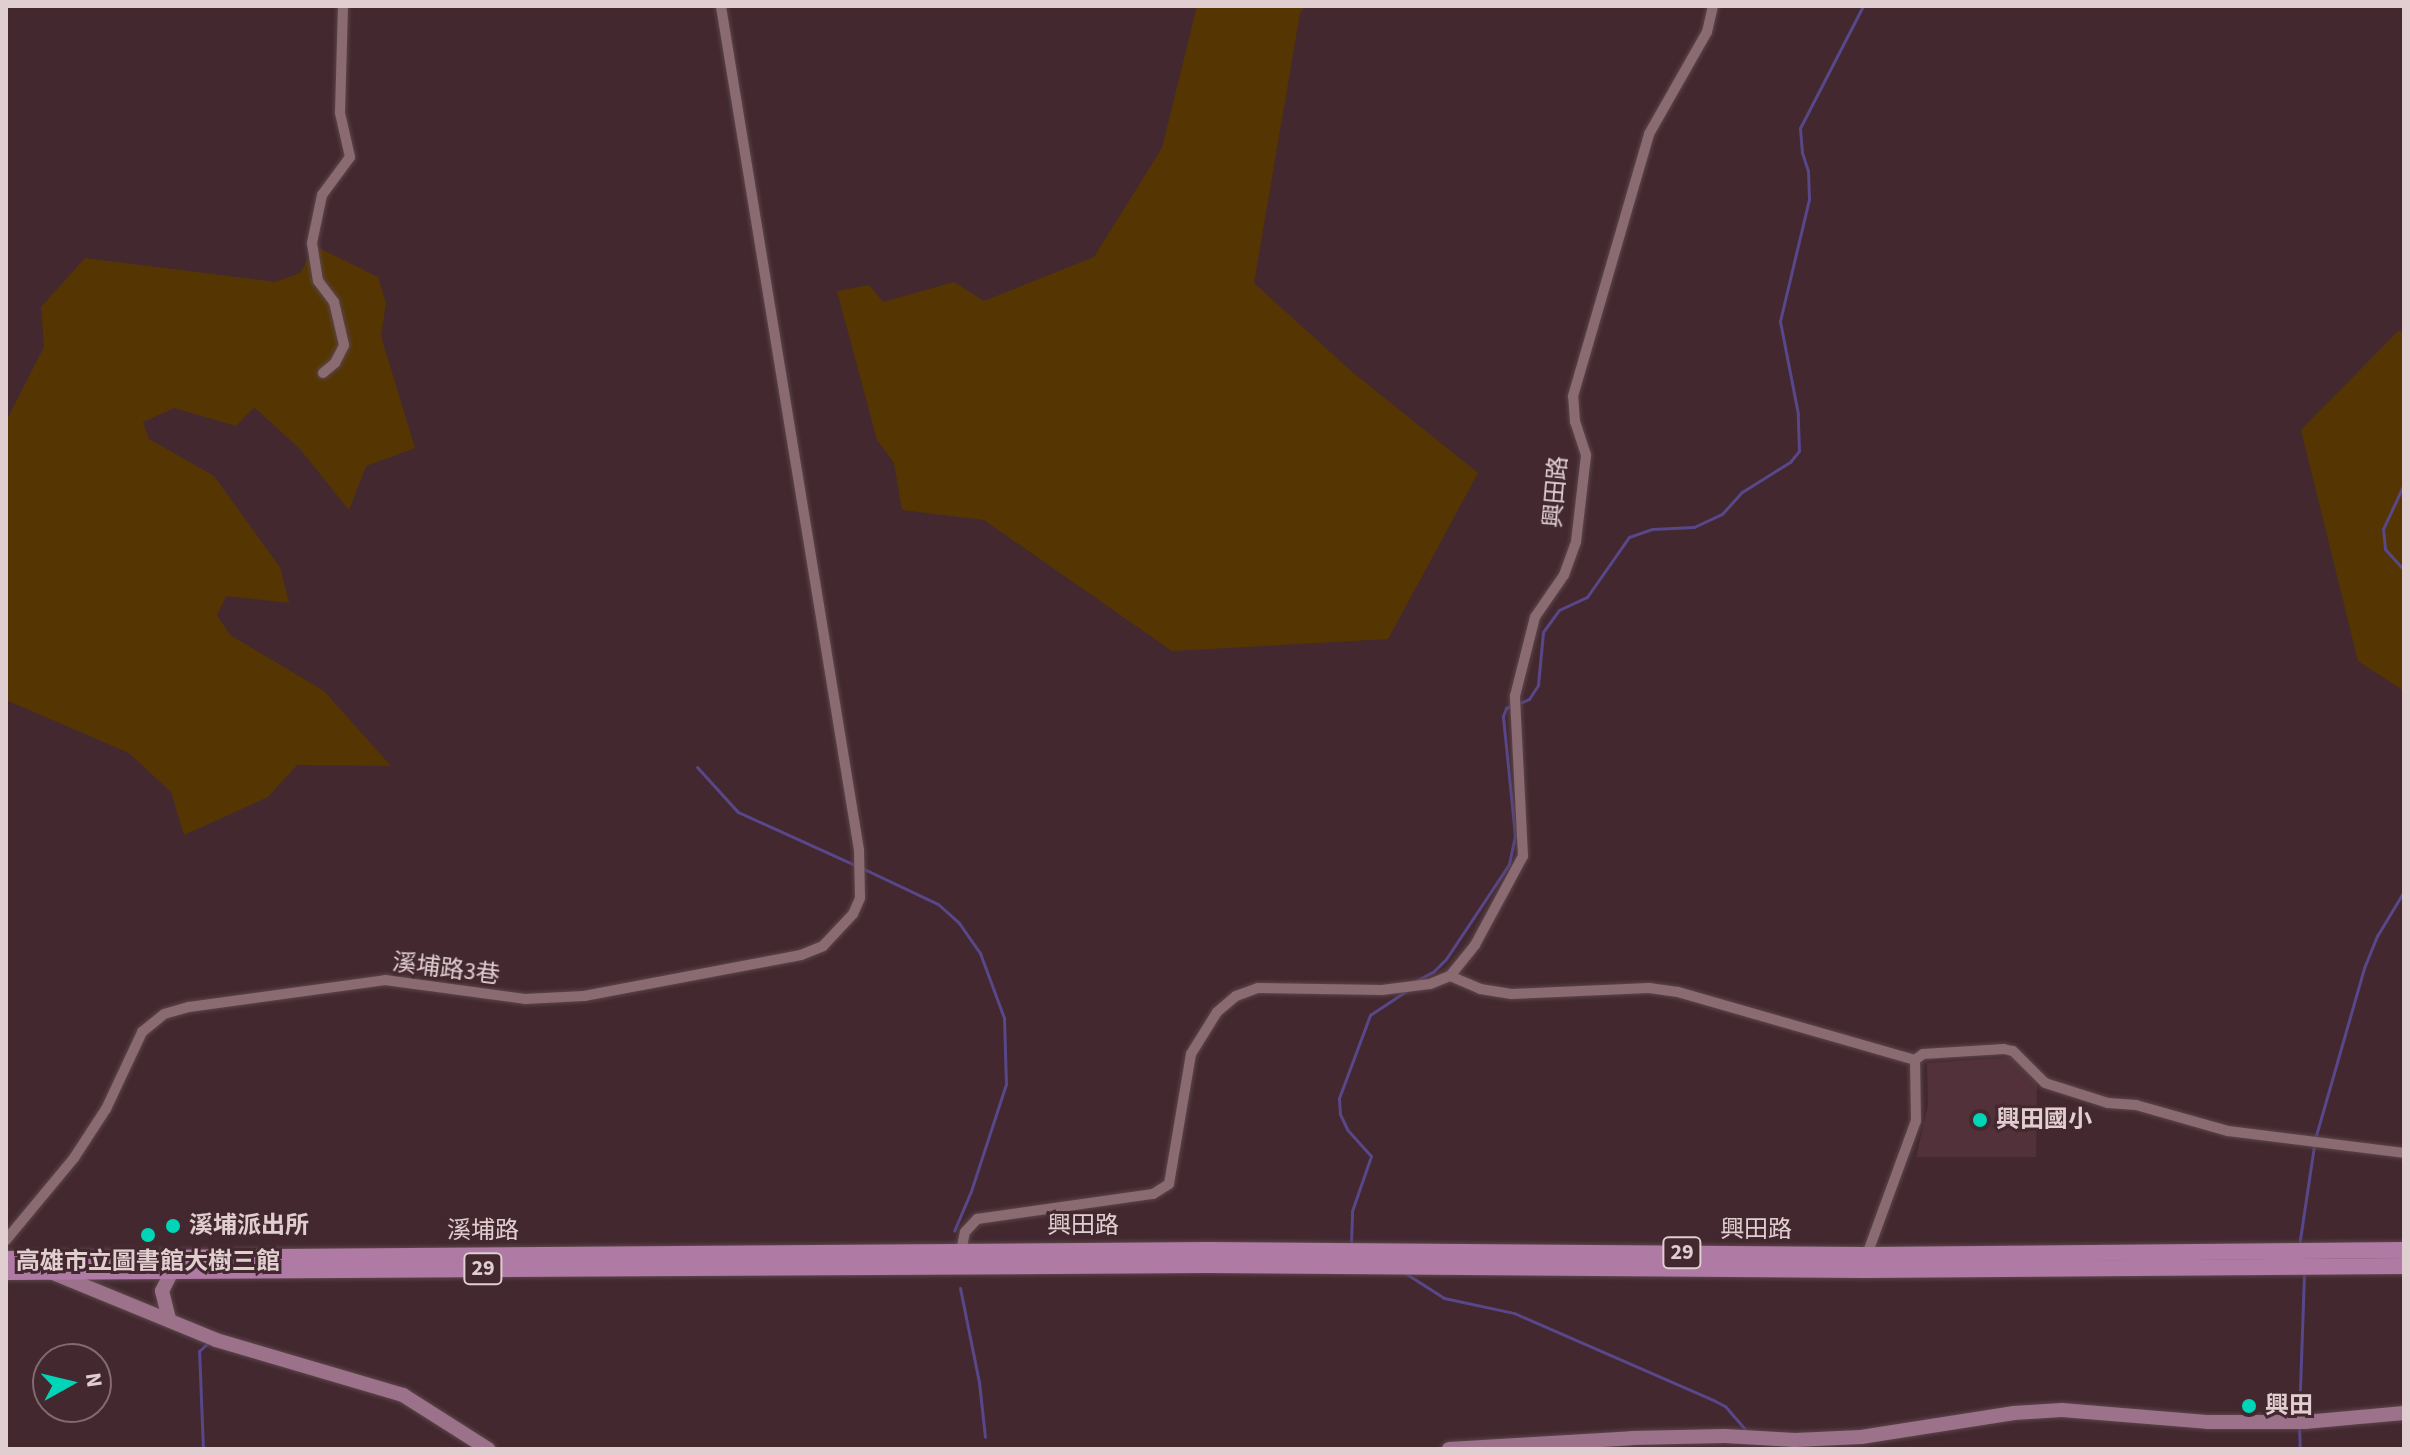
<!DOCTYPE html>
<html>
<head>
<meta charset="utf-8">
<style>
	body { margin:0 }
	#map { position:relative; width:2410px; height:1455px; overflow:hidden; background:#43282f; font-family:"Source Sans 3","Noto Sans TC",sans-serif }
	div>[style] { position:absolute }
	.built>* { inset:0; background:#52313a }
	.green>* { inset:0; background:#553602 }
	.stream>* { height:3px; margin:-1.5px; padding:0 1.5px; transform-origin:1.5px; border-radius:1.5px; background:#584789 }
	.roads { filter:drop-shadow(0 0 2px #5c454b) drop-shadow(0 0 2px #5c454b) }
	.street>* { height:10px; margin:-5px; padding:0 5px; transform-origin:5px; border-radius:5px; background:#8a6b72 }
	.secondary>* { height:14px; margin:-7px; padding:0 7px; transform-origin:7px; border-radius:7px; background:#9c728b }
	.primary>* { height:16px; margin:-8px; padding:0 8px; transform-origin:8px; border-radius:8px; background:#af7aa3 }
	.dots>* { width:22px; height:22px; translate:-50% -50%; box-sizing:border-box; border:4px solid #43282f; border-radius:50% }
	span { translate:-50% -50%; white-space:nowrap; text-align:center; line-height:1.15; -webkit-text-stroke:6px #43282f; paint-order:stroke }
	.shield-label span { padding:2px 6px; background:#43282f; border:2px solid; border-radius:6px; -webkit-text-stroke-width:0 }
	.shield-label { font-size:22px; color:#e0ced1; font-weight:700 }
	.street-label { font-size:24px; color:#e0ced1 }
	.poi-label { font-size:24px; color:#e0ced1; font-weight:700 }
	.left { translate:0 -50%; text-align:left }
	.frame { position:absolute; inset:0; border:8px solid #e0ced1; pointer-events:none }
	.north { position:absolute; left:32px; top:1343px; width:80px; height:80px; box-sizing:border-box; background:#43282f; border:2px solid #826a70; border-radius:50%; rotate:82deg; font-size:22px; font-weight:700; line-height:32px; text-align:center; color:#e0ced1 }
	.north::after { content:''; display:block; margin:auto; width:28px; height:36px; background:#00d5b7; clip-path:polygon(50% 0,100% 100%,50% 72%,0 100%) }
</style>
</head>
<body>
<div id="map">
	<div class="built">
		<div style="clip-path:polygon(2014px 1057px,2037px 1083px,2036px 1157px,1916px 1157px,1928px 1106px,1927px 1063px)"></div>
	</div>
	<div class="green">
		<div style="clip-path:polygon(1197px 6px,1306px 6px,1300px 13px,1254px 283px,1351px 371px,1478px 473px,1388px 639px,1172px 651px,984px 520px,902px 510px,894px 463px,877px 440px,837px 291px,869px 285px,883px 302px,954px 282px,984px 301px,1094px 257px,1162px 148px)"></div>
		<div style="clip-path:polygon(315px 246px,378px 277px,386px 303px,381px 336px,415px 448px,366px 466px,349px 510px,300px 449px,254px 407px,236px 426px,174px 408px,143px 422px,149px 439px,214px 476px,280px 567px,289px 603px,226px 596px,217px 615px,230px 635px,324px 691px,391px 766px,297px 765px,268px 797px,184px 835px,171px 792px,129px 753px,6px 700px,6px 421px,44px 347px,41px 307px,85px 258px,275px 282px,300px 273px)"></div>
		<div style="clip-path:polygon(2398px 331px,2404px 332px,2404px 691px,2358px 661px,2301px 430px)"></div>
	</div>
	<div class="stream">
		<div style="left:2404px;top:484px;width:50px;rotate:115deg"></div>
		<div style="left:2383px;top:529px;width:20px;rotate:84deg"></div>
		<div style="left:2385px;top:549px;width:28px;rotate:48deg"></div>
		<div style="left:1520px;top:703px;width:10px;rotate:-24deg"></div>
		<div style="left:1529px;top:699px;width:17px;rotate:-57deg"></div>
		<div style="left:1538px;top:685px;width:53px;rotate:-84.6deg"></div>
		<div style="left:1543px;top:632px;width:27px;rotate:-54deg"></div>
		<div style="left:1559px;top:610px;width:31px;rotate:-25deg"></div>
		<div style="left:1587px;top:597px;width:73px;rotate:-55deg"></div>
		<div style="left:1629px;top:537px;width:24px;rotate:-19deg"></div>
		<div style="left:1652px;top:529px;width:42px;rotate:-2.7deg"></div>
		<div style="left:1694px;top:527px;width:31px;rotate:-25deg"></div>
		<div style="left:1722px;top:514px;width:30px;rotate:-48deg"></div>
		<div style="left:1742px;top:492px;width:57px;rotate:-32deg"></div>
		<div style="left:1790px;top:462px;width:14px;rotate:-51deg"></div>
		<div style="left:1799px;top:451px;width:37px;rotate:-92deg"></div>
		<div style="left:1798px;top:414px;width:95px;rotate:-101deg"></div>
		<div style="left:1780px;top:321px;width:125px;rotate:-76.6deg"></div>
		<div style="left:1809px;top:199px;width:28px;rotate:-92deg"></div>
		<div style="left:1808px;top:171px;width:20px;rotate:-108deg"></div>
		<div style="left:1802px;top:152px;width:24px;rotate:-95deg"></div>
		<div style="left:1800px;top:128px;width:137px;rotate:-62.7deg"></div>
		<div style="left:697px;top:767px;width:61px;rotate:47.7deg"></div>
		<div style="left:738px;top:812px;width:131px;rotate:24.4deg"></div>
		<div style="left:864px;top:869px;width:82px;rotate:25.3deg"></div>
		<div style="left:938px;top:904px;width:28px;rotate:42deg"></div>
		<div style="left:959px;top:923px;width:37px;rotate:55deg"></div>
		<div style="left:980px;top:953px;width:69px;rotate:69.7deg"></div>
		<div style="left:1004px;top:1018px;width:66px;rotate:88.3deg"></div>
		<div style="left:1006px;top:1084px;width:113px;rotate:108.1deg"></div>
		<div style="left:971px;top:1191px;width:43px;rotate:113deg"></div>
		<div style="left:1410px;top:984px;width:27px;rotate:-28deg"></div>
		<div style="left:1434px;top:971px;width:17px;rotate:-45deg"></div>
		<div style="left:1446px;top:959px;width:114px;rotate:-56.4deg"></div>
		<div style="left:1509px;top:864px;width:30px;rotate:-78deg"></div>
		<div style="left:1515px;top:835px;width:120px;rotate:-95.8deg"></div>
		<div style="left:1503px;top:716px;width:9px;rotate:-69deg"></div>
		<div style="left:1506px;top:708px;width:8px;rotate:-23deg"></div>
		<div style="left:2315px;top:1139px;width:178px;rotate:-74deg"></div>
		<div style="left:2364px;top:968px;width:35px;rotate:-68deg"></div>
		<div style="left:2377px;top:936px;width:52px;rotate:-59deg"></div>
		<div style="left:1351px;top:1243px;width:32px;rotate:-88deg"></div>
		<div style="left:1352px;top:1211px;width:58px;rotate:-70.9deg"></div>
		<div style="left:1371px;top:1156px;width:36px;rotate:-132deg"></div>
		<div style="left:1347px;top:1129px;width:17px;rotate:-115deg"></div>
		<div style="left:1340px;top:1114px;width:16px;rotate:-94deg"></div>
		<div style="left:1339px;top:1098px;width:89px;rotate:-69.5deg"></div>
		<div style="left:1370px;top:1015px;width:43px;rotate:-33.7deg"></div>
		<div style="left:2299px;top:1246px;width:101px;rotate:-81.5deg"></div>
		<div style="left:1405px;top:1273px;width:46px;rotate:32.7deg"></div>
		<div style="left:1444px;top:1298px;width:72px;rotate:12.1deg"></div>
		<div style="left:1514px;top:1313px;width:219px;rotate:23.6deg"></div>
		<div style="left:1715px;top:1401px;width:11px;rotate:27deg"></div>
		<div style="left:1725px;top:1406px;width:32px;rotate:49deg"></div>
		<div style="left:960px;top:1288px;width:96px;rotate:78.6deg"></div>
		<div style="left:979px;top:1382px;width:55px;rotate:83.8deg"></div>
		<div style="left:2299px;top:1417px;width:144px;rotate:-88deg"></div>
		<div style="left:2299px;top:1425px;width:24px;rotate:88deg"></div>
		<div style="left:203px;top:1449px;width:98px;rotate:-92.3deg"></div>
		<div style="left:199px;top:1351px;width:12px;rotate:-42deg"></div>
	</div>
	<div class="roads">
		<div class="street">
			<div style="left:323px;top:373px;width:16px;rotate:-40deg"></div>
			<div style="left:335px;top:363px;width:20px;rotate:-63deg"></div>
			<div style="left:344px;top:345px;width:44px;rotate:-103.1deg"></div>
			<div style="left:334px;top:302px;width:26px;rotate:-127deg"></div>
			<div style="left:318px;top:281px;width:38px;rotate:-99deg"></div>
			<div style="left:312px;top:243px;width:49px;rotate:-78.2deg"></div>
			<div style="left:322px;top:195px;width:47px;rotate:-53.6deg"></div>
			<div style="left:350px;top:157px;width:45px;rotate:-102.8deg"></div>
			<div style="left:340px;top:113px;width:107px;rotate:-88.4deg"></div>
			<div style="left:1450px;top:976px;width:33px;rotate:23deg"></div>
			<div style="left:1480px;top:989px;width:32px;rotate:9deg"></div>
			<div style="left:1512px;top:994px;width:137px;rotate:-2.5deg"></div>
			<div style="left:1649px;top:988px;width:29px;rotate:8deg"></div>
			<div style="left:1678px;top:992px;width:247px;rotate:16deg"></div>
			<div style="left:6px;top:1240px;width:107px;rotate:-50.3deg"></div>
			<div style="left:74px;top:1158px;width:59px;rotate:-56.9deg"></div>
			<div style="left:106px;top:1109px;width:85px;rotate:-64.9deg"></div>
			<div style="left:142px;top:1032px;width:28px;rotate:-39deg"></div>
			<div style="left:164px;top:1014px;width:26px;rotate:-16deg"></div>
			<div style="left:189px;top:1007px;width:198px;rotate:-7.8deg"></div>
			<div style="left:385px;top:980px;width:141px;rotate:7.7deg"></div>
			<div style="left:525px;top:999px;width:59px;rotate:-2.9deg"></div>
			<div style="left:584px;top:996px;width:221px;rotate:-10.7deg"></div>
			<div style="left:801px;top:955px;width:24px;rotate:-22deg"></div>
			<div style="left:823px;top:946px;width:44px;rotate:-46.8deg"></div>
			<div style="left:853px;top:914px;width:17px;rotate:-66deg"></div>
			<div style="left:860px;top:898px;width:48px;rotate:-91.2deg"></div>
			<div style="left:859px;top:850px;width:855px;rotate:-99.29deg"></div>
			<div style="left:960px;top:1257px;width:25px;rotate:-79deg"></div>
			<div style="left:965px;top:1232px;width:18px;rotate:-47deg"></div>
			<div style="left:977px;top:1219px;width:178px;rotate:-8.1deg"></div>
			<div style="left:1153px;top:1194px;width:19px;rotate:-32deg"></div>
			<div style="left:1169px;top:1184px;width:132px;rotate:-80.4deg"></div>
			<div style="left:1191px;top:1054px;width:49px;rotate:-58.2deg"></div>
			<div style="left:1217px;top:1012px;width:25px;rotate:-40deg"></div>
			<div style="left:1236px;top:996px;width:23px;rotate:-20deg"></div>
			<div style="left:1258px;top:988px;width:124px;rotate:0.9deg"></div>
			<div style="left:1382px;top:990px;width:48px;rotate:-7.1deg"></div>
			<div style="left:1430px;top:984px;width:22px;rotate:-22deg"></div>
			<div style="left:1450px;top:976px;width:40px;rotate:-51deg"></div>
			<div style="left:1475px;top:945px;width:101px;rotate:-61.7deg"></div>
			<div style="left:1523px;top:856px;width:160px;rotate:-92.9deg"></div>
			<div style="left:1515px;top:696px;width:81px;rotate:-75.8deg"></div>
			<div style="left:1535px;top:617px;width:51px;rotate:-55.4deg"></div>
			<div style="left:1564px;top:575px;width:35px;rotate:-70deg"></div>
			<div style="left:1576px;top:542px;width:88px;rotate:-83.4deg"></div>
			<div style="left:1586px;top:455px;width:35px;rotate:-108deg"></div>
			<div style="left:1575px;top:422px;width:26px;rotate:-94deg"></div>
			<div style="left:1573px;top:396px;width:273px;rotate:-73.8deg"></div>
			<div style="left:1649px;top:134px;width:117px;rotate:-60.4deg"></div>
			<div style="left:1707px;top:32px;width:27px;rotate:-77deg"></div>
			<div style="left:1865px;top:1260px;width:148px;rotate:-69.9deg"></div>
			<div style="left:1916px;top:1121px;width:61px;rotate:-90.9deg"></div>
			<div style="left:1915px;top:1060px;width:10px;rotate:-37deg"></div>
			<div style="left:1923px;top:1054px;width:81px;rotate:-3.5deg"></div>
			<div style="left:2004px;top:1049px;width:9px;rotate:13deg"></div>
			<div style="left:2013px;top:1051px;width:45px;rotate:45deg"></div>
			<div style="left:2045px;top:1083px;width:66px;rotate:17.6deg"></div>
			<div style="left:2108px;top:1103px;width:28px;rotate:4deg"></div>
			<div style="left:2136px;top:1105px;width:96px;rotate:15.8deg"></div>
			<div style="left:2228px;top:1131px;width:177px;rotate:7.1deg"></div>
		</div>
		<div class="secondary">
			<div style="left:53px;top:1273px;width:176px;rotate:22.3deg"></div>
			<div style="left:216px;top:1340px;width:195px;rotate:16.4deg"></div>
			<div style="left:403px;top:1395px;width:101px;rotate:32.4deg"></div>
			<div style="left:169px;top:1319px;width:29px;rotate:-104deg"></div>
			<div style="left:162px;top:1291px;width:22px;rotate:-63deg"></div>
			<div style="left:1449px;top:1449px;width:183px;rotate:-3.4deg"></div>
			<div style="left:1632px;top:1438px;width:93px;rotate:-1.2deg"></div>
			<div style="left:1725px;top:1436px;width:70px;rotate:3.3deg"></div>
			<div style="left:1795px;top:1440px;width:66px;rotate:-2.6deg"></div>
			<div style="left:1861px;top:1437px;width:155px;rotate:-8.9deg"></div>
			<div style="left:2014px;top:1413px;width:48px;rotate:-3.6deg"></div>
			<div style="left:2062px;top:1410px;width:145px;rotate:4.7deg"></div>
			<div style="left:2207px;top:1422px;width:98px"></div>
			<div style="left:2305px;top:1422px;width:99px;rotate:-5.2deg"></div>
		</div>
		<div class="primary">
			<div style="left:6px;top:1259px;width:1202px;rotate:-0.43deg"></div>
			<div style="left:1208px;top:1250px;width:657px;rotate:0.44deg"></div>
			<div style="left:1865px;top:1255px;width:539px;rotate:-0.53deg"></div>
			<div style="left:6px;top:1272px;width:1201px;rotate:-0.33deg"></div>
			<div style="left:1207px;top:1265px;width:657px;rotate:0.44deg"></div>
			<div style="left:1864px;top:1270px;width:540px;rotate:-0.42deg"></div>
		</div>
	</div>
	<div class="dots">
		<div style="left:1980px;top:1120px;background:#00d5b7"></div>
		<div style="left:173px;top:1226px;background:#00d5b7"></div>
		<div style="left:148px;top:1235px;background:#00d5b7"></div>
		<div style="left:2249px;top:1406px;background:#00d5b7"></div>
	</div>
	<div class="shield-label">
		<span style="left:1682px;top:1253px">29</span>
		<span style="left:483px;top:1269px">29</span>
	</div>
	<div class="street-label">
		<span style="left:1556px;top:492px;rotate:-85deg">興田路</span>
		<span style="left:446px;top:969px;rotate:7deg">溪埔路3巷</span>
		<span style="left:1083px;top:1226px">興田路</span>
		<span style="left:1756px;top:1230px">興田路</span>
		<span style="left:483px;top:1231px">溪埔路</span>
	</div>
	<div class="poi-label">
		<span class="left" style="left:1996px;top:1120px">興田國小</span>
		<span class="left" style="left:189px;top:1226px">溪埔派出所</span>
		<span style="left:148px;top:1262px">高雄市立圖書館大樹三館</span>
		<span class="left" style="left:2265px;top:1406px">興田</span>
	</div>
	<div class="frame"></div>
	<div class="north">N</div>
</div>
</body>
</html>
